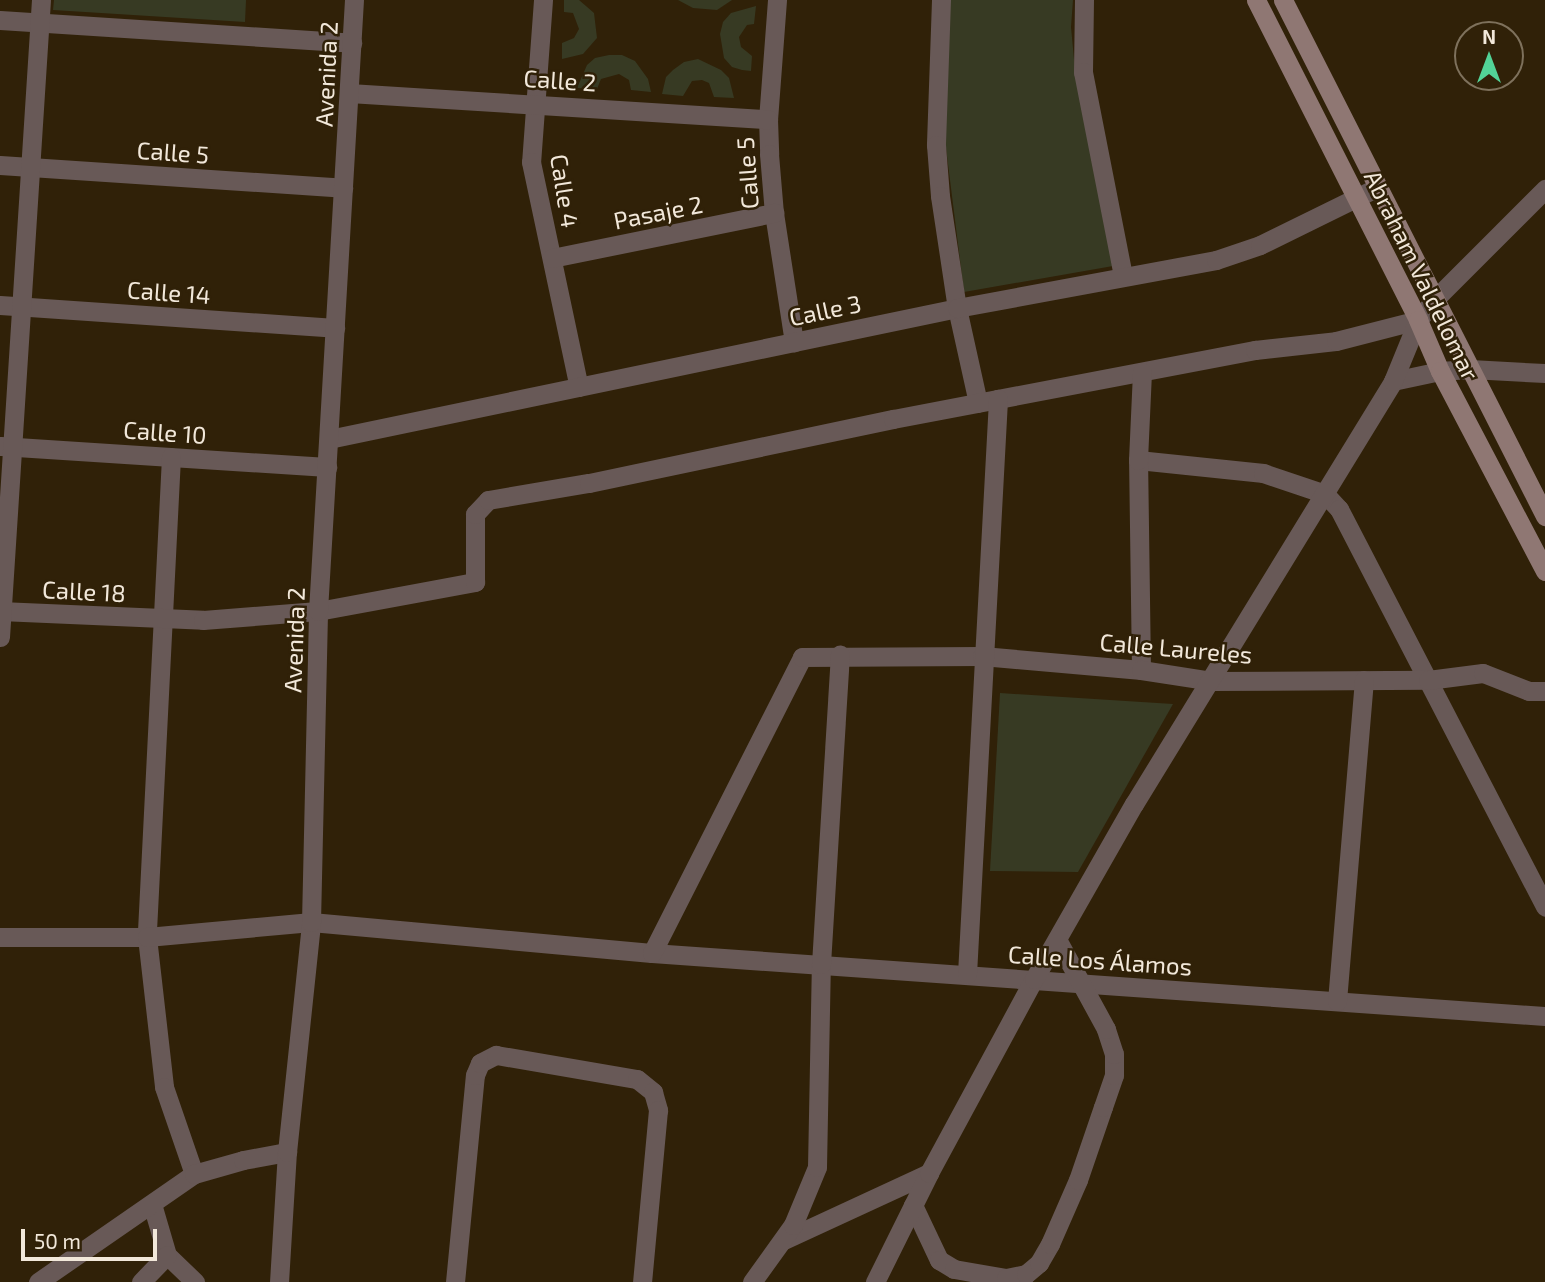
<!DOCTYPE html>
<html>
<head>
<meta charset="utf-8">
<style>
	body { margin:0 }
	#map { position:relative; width:1545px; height:1282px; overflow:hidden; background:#302108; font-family:"Exo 2",sans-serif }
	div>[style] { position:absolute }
	.green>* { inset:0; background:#373a23 }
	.minor>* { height:19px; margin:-9.5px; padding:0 9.5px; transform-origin:9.5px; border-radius:9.5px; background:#685957 }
	.tertiary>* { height:19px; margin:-9.5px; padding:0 9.5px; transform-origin:9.5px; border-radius:9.5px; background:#685957 }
	.secondary>* { height:19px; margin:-9.5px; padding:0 9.5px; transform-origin:9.5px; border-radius:9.5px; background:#8f7773 }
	span { translate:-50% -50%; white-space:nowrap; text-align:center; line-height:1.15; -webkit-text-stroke:5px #302108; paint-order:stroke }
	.street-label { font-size:24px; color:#f2e8da }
	.north { position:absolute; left:1454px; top:21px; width:70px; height:70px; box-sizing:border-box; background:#302108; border:2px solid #7e715c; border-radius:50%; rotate:0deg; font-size:19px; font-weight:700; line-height:28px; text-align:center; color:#f2e8da }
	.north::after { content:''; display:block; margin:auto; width:24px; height:32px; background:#52d397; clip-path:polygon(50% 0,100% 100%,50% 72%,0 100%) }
	.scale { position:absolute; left:21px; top:1229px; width:136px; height:32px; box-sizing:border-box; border:4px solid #f2e8da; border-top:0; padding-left:9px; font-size:21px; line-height:24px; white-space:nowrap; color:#f2e8da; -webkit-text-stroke:5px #302108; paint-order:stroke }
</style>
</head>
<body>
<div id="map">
	<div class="green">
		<div style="clip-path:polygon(54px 0,246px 0,245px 22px,53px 10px)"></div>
		<div style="clip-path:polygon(564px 0,579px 0,594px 13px,597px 38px,583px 54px,562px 59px,562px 43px,574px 38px,579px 29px,573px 13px,564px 12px)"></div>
		<div style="clip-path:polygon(678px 0,732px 0,717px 10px,693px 8px)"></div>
		<div style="clip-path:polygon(950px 0,1073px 0,1071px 27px,1075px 70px,1113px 266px,964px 292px,945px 140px)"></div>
		<div style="clip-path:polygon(756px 6px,754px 24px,747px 25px,739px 37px,741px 47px,752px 56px,751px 71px,742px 70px,732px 67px,724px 58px,720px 34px,723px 22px,731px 13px)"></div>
		<div style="clip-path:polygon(609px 55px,622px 55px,635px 61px,648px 79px,651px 92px,631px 90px,629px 80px,619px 74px,601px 79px,597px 89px,577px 88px,587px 65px,595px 58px)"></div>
		<div style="clip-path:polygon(698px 59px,721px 70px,729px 78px,734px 98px,714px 97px,709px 83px,702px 80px,692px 81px,683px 96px,662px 94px,666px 77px,673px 70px,684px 62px)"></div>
		<div style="clip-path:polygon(1000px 693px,1173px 704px,1078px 872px,990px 871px)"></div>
	</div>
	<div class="minor">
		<div style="left:543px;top:0;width:162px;rotate:94.2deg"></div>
		<div style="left:531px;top:162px;width:230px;rotate:78deg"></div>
		<div style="left:777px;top:0;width:119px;rotate:94.3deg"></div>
		<div style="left:768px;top:119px;width:35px;rotate:88deg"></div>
		<div style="left:769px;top:154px;width:59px;rotate:85.2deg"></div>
		<div style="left:774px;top:213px;width:131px;rotate:81.2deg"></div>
		<div style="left:941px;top:0;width:145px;rotate:92deg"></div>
		<div style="left:936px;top:145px;width:51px;rotate:85.5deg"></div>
		<div style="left:940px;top:196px;width:113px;rotate:81.4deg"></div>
		<div style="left:957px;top:308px;width:97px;rotate:77.5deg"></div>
		<div style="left:1084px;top:0;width:72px;rotate:90.8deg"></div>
		<div style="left:1083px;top:72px;width:207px;rotate:78.9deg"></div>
		<div style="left:0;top:20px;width:353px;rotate:3.7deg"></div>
		<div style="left:349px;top:93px;width:420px;rotate:3.6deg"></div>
		<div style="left:0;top:165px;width:344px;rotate:3.8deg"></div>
		<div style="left:552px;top:258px;width:227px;rotate:-11.5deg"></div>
		<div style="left:1435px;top:299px;width:156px;rotate:-45deg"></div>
		<div style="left:0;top:305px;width:336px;rotate:3.9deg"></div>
		<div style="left:1393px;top:381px;width:48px;rotate:-12deg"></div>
		<div style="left:1440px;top:371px;width:30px;rotate:-4deg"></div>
		<div style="left:1470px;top:369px;width:75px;rotate:3.1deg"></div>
		<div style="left:329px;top:439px;width:642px;rotate:-11.78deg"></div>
		<div style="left:957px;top:308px;width:263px;rotate:-10.5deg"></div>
		<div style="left:1216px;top:260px;width:46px;rotate:-18.8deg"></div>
		<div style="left:1260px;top:245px;width:131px;rotate:-26.2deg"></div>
		<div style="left:1px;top:446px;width:327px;rotate:3.7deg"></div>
		<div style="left:171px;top:457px;width:481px;rotate:92.9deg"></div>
		<div style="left:147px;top:937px;width:151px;rotate:83.5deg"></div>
		<div style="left:164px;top:1087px;width:92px;rotate:71deg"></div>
		<div style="left:1138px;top:460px;width:126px;rotate:5.9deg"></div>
		<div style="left:1263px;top:473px;width:65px;rotate:18.7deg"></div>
		<div style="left:1325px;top:494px;width:21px;rotate:47deg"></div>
		<div style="left:1339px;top:509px;width:448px;rotate:62.6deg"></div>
		<div style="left:0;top:611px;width:203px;rotate:2.5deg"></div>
		<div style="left:203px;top:620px;width:115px;rotate:-4.5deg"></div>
		<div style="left:318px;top:611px;width:160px;rotate:-10.5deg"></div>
		<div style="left:475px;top:582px;width:68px;rotate:-90deg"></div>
		<div style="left:475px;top:514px;width:19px;rotate:-47deg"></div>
		<div style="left:488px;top:500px;width:102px;rotate:-9.6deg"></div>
		<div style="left:589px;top:483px;width:311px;rotate:-11.9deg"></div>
		<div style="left:893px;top:419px;width:369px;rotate:-10.8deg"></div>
		<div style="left:1255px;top:350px;width:81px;rotate:-6.3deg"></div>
		<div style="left:1336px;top:341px;width:85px;rotate:-14.4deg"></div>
		<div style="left:0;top:637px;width:638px;rotate:-86.32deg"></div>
		<div style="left:1141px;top:670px;width:210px;rotate:-90.8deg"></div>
		<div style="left:1138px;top:460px;width:88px;rotate:-87.4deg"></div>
		<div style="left:0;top:937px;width:147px"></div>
		<div style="left:147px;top:937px;width:165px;rotate:-5.2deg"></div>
		<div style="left:311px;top:922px;width:342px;rotate:5.2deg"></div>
		<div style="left:652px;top:953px;width:895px;rotate:4.04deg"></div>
		<div style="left:652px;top:953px;width:332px;rotate:-63.1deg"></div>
		<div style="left:802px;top:657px;width:180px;rotate:-0.3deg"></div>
		<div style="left:982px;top:656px;width:160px;rotate:5deg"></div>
		<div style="left:1141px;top:670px;width:71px;rotate:8.9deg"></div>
		<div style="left:1211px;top:681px;width:217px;rotate:-0.3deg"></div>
		<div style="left:1428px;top:680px;width:55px;rotate:-7.3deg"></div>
		<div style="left:1483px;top:673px;width:49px;rotate:21.4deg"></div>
		<div style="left:1529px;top:691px;width:16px"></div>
		<div style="left:967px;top:974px;width:576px;rotate:-86.91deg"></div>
		<div style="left:1337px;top:1001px;width:322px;rotate:-85.2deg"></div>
		<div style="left:152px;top:1204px;width:53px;rotate:73.6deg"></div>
		<div style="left:167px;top:1255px;width:39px;rotate:44deg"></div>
		<div style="left:913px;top:1205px;width:61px;rotate:64.7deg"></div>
		<div style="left:939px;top:1260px;width:17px;rotate:31deg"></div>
		<div style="left:954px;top:1269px;width:53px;rotate:9.8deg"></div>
		<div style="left:1006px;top:1278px;width:20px;rotate:-11deg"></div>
		<div style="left:1026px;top:1274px;width:17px;rotate:-40deg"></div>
		<div style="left:1039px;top:1263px;width:22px;rotate:-60deg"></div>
		<div style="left:1050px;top:1244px;width:70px;rotate:-66.4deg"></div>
		<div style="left:1078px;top:1180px;width:77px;rotate:-71.1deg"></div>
		<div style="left:1103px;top:1107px;width:34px;rotate:-71deg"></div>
		<div style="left:1114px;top:1075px;width:21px;rotate:-90deg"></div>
		<div style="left:1114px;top:1054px;width:26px;rotate:-108deg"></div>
		<div style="left:1106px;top:1029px;width:102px;rotate:-118.6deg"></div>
		<div style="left:784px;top:1240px;width:160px;rotate:-24.8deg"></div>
		<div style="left:38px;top:1282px;width:190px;rotate:-34.7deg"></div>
		<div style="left:194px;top:1174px;width:51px;rotate:-15.9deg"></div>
		<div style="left:243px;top:1160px;width:45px;rotate:-10.3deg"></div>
		<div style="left:141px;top:1282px;width:37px;rotate:-46deg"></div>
		<div style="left:279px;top:1282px;width:130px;rotate:-86.5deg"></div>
		<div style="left:287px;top:1152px;width:231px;rotate:-84deg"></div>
		<div style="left:311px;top:922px;width:311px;rotate:-88.7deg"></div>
		<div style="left:318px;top:611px;width:612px;rotate:-86.63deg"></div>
		<div style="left:455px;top:1282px;width:208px;rotate:-84.5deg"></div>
		<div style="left:475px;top:1075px;width:13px;rotate:-67deg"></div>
		<div style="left:480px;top:1063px;width:18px;rotate:-27deg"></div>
		<div style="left:496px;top:1055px;width:143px;rotate:9.7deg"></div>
		<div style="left:637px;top:1079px;width:21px;rotate:39deg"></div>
		<div style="left:653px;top:1092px;width:19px;rotate:74deg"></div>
		<div style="left:658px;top:1110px;width:173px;rotate:95.3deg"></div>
		<div style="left:752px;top:1282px;width:70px;rotate:-54.3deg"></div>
		<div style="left:793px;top:1225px;width:63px;rotate:-67.5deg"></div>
		<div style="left:817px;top:1167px;width:203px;rotate:-88.9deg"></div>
		<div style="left:821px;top:964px;width:310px;rotate:-86.5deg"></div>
	</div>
	<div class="tertiary">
		<div style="left:875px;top:1282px;width:122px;rotate:-63.6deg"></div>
		<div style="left:929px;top:1173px;width:221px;rotate:-61.6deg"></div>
		<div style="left:1034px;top:979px;width:202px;rotate:-60.3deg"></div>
		<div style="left:1134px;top:804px;width:496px;rotate:-58.5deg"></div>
		<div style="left:1393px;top:381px;width:66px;rotate:-67.7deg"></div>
		<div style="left:1418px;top:320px;width:27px;rotate:-51deg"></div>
	</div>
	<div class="secondary">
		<div style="left:1256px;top:0;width:359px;rotate:63.1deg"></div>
		<div style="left:1418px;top:320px;width:56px;rotate:66.7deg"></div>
		<div style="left:1440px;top:371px;width:226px;rotate:62.3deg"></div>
		<div style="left:1283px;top:0;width:579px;rotate:63.08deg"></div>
	</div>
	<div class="street-label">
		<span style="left:326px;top:74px;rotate:-87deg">Avenida 2</span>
		<span style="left:560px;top:80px;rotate:4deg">Calle 2</span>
		<span style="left:173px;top:152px;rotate:4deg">Calle 5</span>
		<span style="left:747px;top:173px;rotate:-94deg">Calle 5</span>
		<span style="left:565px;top:191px;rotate:81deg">Calle 4</span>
		<span style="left:658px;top:212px;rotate:-11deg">Pasaje 2</span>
		<span style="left:1422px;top:275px;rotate:64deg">Abraham Valdelomar</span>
		<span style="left:169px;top:292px;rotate:4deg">Calle 14</span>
		<span style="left:825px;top:310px;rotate:-12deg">Calle 3</span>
		<span style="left:165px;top:432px;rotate:4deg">Calle 10</span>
		<span style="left:84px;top:591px;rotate:3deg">Calle 18</span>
		<span style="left:294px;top:640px;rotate:-88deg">Avenida 2</span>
		<span style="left:1176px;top:648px;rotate:5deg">Calle Laureles</span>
		<span style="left:1100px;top:960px;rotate:4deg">Calle Los Álamos</span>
	</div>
	<div class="north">N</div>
	<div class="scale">50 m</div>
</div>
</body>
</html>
